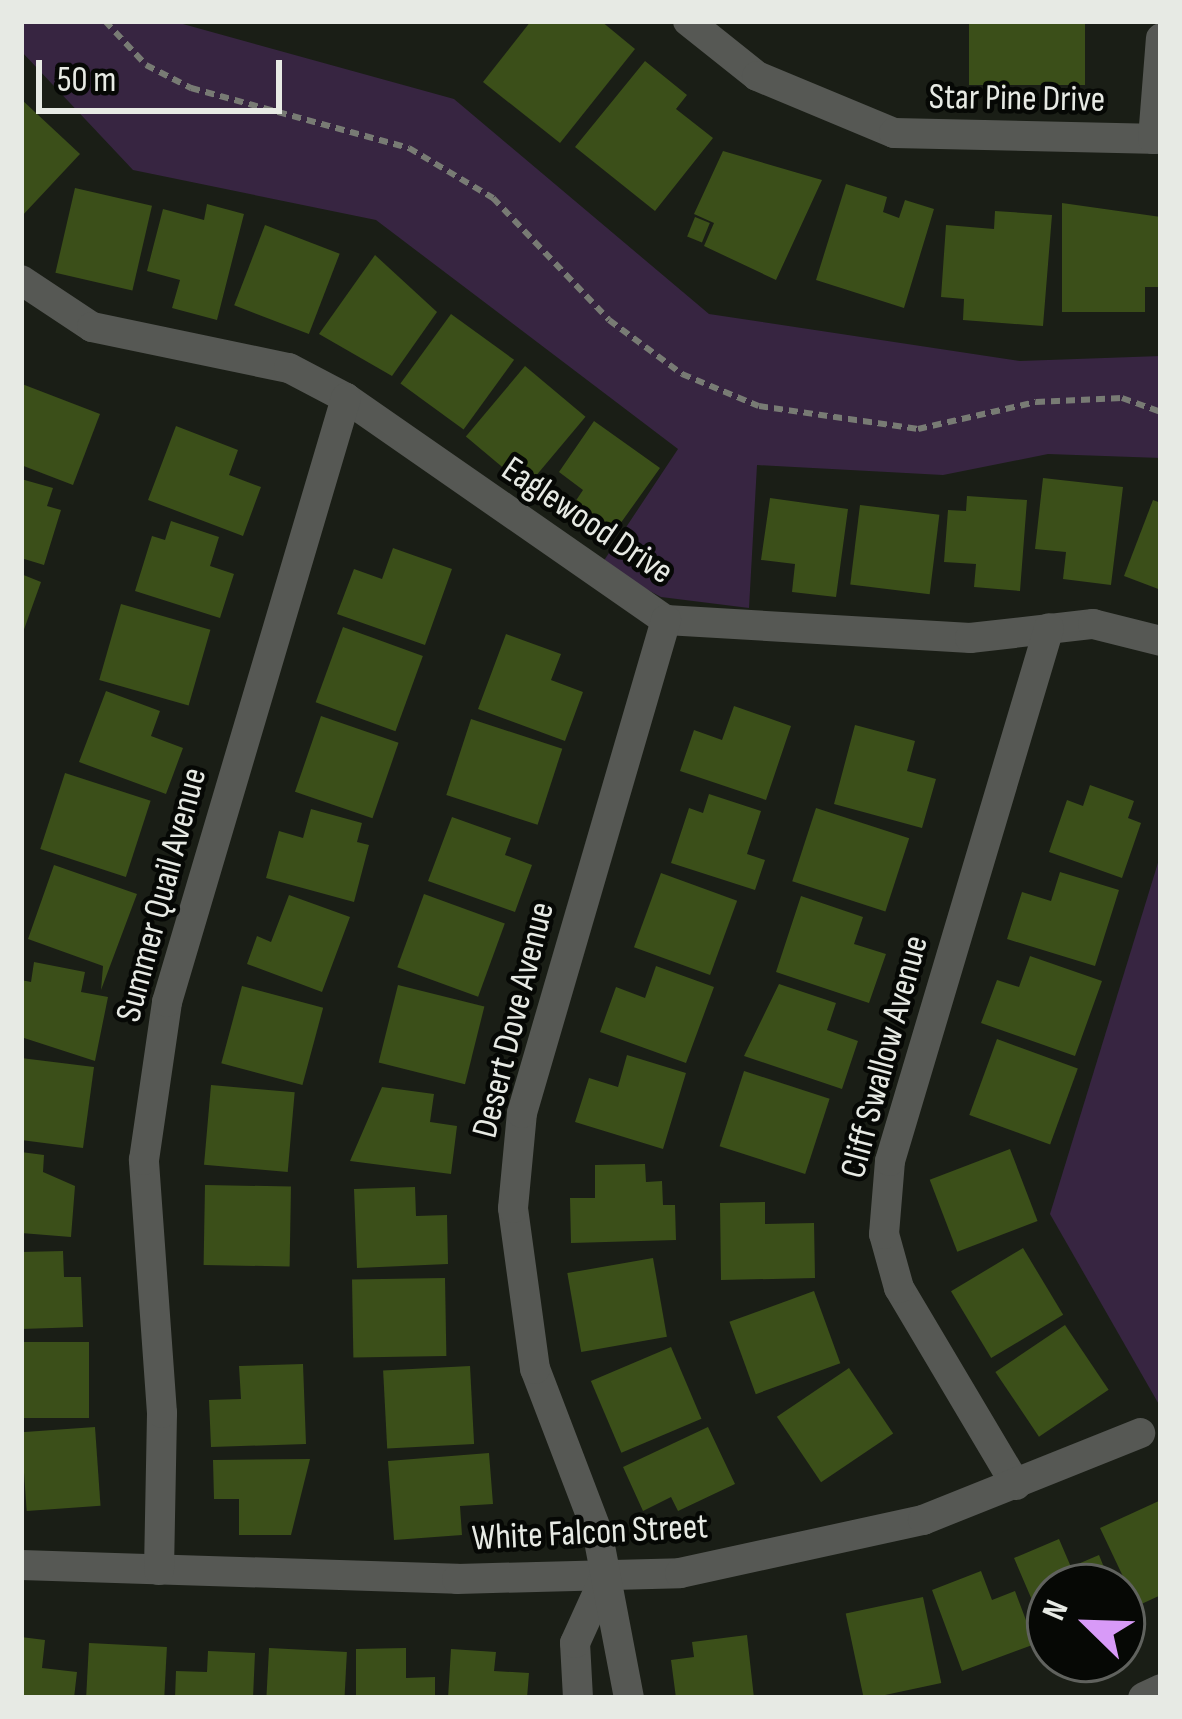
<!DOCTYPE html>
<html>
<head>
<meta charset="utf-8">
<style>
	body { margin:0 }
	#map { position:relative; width:1182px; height:1719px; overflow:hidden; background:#1a1e16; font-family:"Sofia Sans Condensed",sans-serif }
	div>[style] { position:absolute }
	.green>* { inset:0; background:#372541 }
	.building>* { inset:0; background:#3b4f19; transform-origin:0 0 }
	.path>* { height:6px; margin-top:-3px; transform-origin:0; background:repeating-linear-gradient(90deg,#787b74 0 9px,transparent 0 15px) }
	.minor>* { height:30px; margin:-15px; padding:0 15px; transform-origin:15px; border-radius:15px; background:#565854 }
	.tertiary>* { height:33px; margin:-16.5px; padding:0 16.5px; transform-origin:16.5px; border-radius:16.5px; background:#565854 }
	span { translate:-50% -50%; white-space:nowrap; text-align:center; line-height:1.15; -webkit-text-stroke:9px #060805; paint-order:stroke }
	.street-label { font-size:36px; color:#e7eae4 }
	.frame { position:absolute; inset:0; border:24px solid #e7eae4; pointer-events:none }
	.north { position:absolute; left:1026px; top:1563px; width:120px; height:120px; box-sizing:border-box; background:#060805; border:3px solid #60625e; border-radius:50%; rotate:293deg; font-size:33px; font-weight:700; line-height:48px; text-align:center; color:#e7eae4 }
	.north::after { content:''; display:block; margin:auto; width:42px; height:54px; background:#d89af8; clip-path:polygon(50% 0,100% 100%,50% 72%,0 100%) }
	.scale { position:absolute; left:36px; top:60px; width:246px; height:54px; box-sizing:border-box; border:6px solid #e7eae4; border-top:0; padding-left:15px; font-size:36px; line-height:42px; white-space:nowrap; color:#e7eae4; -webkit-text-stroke:9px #060805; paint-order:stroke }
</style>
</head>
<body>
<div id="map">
	<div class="green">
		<div style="clip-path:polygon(21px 21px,172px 21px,454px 99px,709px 314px,1020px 361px,1161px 356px,1161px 458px,1048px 454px,943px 475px,757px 465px,749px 608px,661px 597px,601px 565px,678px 449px,376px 220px,133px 170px,21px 51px)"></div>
		<div style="clip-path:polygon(1161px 853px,1161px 1408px,1050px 1214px)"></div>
	</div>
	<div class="building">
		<div style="clip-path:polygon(531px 21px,601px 21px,635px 49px,560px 143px,483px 82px)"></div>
		<div style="left:969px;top:21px;width:116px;height:64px"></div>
		<div style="clip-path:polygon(645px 61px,687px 95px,676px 109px,713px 138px,655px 211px,575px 147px)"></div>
		<div style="clip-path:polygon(21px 99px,80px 154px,21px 217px)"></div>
		<div style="clip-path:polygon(723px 151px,822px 180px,776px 280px,704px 246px,714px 223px,694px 214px)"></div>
		<div style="clip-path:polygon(846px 184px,887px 197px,883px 212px,899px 218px,905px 200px,934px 209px,904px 308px,816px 280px)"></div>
		<div style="left:75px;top:188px;width:79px;height:87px;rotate:13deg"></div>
		<div style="clip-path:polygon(1062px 203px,1161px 217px,1161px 287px,1145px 287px,1145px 312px,1062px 312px)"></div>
		<div style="clip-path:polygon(207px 204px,244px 214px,217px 320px,172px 308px,180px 280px,147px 271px,163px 209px,204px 220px)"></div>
		<div style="clip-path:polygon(995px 211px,1052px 215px,1043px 326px,963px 320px,964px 299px,941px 297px,946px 225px,994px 229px)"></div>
		<div style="left:695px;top:217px;width:16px;height:21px;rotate:22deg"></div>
		<div style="left:265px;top:225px;width:80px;height:86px;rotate:21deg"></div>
		<div style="clip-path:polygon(375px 255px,437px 312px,392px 376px,319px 334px)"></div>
		<div style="left:451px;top:314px;width:78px;height:86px;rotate:36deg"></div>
		<div style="left:525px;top:366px;width:79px;height:92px;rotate:40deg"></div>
		<div style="clip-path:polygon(22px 384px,100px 414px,73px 485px,21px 465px)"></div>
		<div style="clip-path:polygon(594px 421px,660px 468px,605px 545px,565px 517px,583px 490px,559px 472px)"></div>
		<div style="clip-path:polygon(176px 426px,238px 450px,229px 475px,261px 487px,243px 536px,148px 500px)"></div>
		<div style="clip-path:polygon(1043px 478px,1123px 487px,1111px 585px,1063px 579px,1066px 552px,1035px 549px)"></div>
		<div style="clip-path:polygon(21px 479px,53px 488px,47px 506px,61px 510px,44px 565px,21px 558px)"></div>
		<div style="clip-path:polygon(967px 496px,1027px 500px,1020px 591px,974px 587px,976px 564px,944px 562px,948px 510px,966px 511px)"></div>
		<div style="clip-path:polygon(770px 498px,848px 509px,836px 597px,792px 592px,795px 564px,761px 560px)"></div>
		<div style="clip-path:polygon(1153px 500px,1161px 503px,1161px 590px,1124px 576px)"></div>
		<div style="left:860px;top:505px;width:80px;height:80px;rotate:7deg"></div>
		<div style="clip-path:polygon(171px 521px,219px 537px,210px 566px,234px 574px,220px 618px,135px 591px,152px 536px,165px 540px)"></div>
		<div style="clip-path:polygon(393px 548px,452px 569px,425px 645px,337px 614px,354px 569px,382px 579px)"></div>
		<div style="clip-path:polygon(21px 574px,41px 582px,22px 635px,21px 635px)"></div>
		<div style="left:121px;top:604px;width:93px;height:79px;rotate:16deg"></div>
		<div style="left:343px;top:627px;width:85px;height:80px;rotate:20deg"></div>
		<div style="clip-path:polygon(506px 634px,561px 654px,551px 680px,583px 692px,565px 741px,478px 709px)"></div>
		<div style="clip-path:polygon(106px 691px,160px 711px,151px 736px,183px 748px,166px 794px,79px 762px)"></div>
		<div style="clip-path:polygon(734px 706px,791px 726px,766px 800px,680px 771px,694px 730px,722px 740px)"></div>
		<div style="left:321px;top:716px;width:82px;height:80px;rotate:19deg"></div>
		<div style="left:471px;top:719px;width:96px;height:80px;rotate:18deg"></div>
		<div style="clip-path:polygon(855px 725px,915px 741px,907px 771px,936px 779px,922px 828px,834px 804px)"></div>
		<div style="left:65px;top:773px;width:90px;height:80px;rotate:18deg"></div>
		<div style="clip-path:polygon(1090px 785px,1134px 801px,1128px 818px,1141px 823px,1122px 878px,1049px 852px,1067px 800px,1083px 806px)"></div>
		<div style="clip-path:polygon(709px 794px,761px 811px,747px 854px,765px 860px,755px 890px,671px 863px,689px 808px,703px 813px)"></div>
		<div style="left:816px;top:808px;width:98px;height:77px;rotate:18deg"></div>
		<div style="clip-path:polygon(311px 809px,362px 823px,357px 842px,369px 845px,354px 902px,266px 878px,279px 831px,303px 838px)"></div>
		<div style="clip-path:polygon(452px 817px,511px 838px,505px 855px,532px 865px,515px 912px,428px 881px)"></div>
		<div style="clip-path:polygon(54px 865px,137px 894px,101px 990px,103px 966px,28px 939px)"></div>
		<div style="clip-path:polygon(1060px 872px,1119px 890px,1095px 966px,1007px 939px,1022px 892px,1051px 901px)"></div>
		<div style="left:661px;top:873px;width:81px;height:79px;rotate:20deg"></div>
		<div style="left:424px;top:894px;width:86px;height:78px;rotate:20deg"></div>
		<div style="clip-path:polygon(289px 895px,350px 917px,322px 992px,247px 964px,257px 936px,271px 942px)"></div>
		<div style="clip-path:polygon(801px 896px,863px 917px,854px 944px,886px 954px,869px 1003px,776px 972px)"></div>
		<div style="clip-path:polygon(1030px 956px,1102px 981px,1075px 1056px,981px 1023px,997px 980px,1019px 987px)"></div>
		<div style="clip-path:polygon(34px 962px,85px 972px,81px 992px,108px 997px,95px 1061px,21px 1037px,21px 980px,31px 982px)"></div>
		<div style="clip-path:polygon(656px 966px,714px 987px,686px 1063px,600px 1032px,616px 987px,645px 998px)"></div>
		<div style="clip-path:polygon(779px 984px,836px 1003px,827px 1030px,858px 1041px,842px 1089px,744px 1056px)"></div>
		<div style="left:398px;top:985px;width:89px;height:80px;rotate:14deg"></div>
		<div style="left:242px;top:986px;width:84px;height:80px;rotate:15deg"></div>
		<div style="left:997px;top:1039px;width:86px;height:81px;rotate:20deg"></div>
		<div style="clip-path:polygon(627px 1055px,686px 1073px,663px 1149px,575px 1122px,589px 1078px,618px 1087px)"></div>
		<div style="clip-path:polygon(21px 1058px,94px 1067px,83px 1148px,21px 1140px)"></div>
		<div style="left:744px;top:1071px;width:90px;height:79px;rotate:18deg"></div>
		<div style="left:211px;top:1085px;width:84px;height:80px;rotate:5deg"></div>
		<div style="clip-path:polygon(382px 1087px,434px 1094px,430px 1122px,457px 1126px,451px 1174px,350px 1161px)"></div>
		<div style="left:1010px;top:1149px;width:77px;height:86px;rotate:69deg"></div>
		<div style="clip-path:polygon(21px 1152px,44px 1155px,43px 1172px,75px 1186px,71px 1237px,21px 1233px)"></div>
		<div style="clip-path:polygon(645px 1164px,646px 1182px,662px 1181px,663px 1205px,675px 1205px,676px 1240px,571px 1243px,570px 1198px,595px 1198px,595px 1165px)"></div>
		<div style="left:205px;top:1185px;width:86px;height:80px;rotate:1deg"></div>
		<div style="clip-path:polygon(415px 1187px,416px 1216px,447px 1215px,448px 1264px,357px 1268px,354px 1189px)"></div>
		<div style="clip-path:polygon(765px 1202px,765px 1224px,814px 1223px,815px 1278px,721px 1280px,720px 1203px)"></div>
		<div style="left:1023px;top:1248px;width:78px;height:84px;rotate:59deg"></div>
		<div style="clip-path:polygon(63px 1251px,64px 1277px,81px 1277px,83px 1327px,21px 1329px,21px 1252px)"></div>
		<div style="left:653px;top:1258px;width:80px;height:87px;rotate:80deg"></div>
		<div style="left:445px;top:1278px;width:78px;height:93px;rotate:89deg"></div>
		<div style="left:814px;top:1291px;width:77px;height:90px;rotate:70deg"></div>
		<div style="left:1065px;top:1325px;width:78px;height:84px;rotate:56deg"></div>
		<div style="left:21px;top:1342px;width:68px;height:76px"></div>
		<div style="left:671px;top:1347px;width:78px;height:87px;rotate:67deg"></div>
		<div style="clip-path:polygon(303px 1364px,306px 1444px,211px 1447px,209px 1400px,241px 1399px,239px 1366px)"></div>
		<div style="left:470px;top:1366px;width:78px;height:87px;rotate:87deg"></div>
		<div style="left:849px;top:1368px;width:79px;height:87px;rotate:56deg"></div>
		<div style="left:95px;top:1427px;width:79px;height:74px;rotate:86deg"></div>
		<div style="clip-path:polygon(708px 1427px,735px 1484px,678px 1511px,671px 1497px,643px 1511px,623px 1467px)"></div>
		<div style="clip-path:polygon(489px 1453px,493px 1504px,460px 1506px,462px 1535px,394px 1540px,388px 1461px)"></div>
		<div style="clip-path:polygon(310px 1459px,291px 1535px,239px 1535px,239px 1499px,214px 1499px,213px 1460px)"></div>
		<div style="clip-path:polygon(1161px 1500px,1161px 1595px,1137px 1606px,1100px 1528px)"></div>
		<div style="clip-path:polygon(1059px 1539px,1071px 1567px,1099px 1555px,1112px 1587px,1050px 1587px,1050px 1642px,1014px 1558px)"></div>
		<div style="clip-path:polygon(981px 1571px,992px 1600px,1015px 1591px,1035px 1644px,962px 1671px,932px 1590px)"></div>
		<div style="left:923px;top:1597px;width:88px;height:79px;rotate:78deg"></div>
		<div style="clip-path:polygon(747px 1635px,754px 1698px,676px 1698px,671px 1660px,694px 1657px,692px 1642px)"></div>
		<div style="clip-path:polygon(21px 1637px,45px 1640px,42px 1668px,77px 1672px,74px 1698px,21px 1698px)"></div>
		<div style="left:89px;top:1643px;width:78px;height:55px;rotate:3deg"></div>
		<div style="left:269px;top:1648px;width:78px;height:50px;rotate:3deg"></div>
		<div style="clip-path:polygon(406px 1648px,406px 1678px,435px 1677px,435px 1698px,356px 1698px,356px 1649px)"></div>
		<div style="clip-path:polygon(451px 1649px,496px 1652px,494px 1671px,529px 1673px,527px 1698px,448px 1698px)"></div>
		<div style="clip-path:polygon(208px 1651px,255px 1653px,253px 1698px,175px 1698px,176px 1671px,207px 1672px)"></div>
	</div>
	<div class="path">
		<div style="left:105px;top:21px;width:60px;rotate:47deg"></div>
		<div style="left:146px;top:65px;width:51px;rotate:27.1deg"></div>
		<div style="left:191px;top:88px;width:226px;rotate:15.4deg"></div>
		<div style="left:409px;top:148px;width:98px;rotate:30.8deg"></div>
		<div style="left:493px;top:198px;width:168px;rotate:46.4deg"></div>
		<div style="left:609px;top:320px;width:91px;rotate:36.5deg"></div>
		<div style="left:682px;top:374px;width:83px;rotate:22.6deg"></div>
		<div style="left:759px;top:406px;width:161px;rotate:8.2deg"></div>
		<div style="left:918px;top:429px;width:121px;rotate:-12.9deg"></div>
		<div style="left:1036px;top:402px;width:86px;rotate:-2.7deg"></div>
		<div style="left:1122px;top:398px;width:41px;rotate:19.7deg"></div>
	</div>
	<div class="minor">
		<div style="left:688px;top:21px;width:88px;rotate:38.6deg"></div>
		<div style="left:757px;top:76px;width:148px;rotate:22.6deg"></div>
		<div style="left:894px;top:133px;width:267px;rotate:1.3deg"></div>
		<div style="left:1153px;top:139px;width:101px;rotate:-85.5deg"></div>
		<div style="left:21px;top:280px;width:85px;rotate:33.5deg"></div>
		<div style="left:92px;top:327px;width:201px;rotate:11.8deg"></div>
		<div style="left:289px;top:368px;width:64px;rotate:27.8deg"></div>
		<div style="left:346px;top:398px;width:389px;rotate:34.8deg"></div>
		<div style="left:666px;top:620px;width:305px;rotate:3.4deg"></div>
		<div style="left:970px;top:638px;width:124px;rotate:-6.5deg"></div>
		<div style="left:1093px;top:624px;width:70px;rotate:14deg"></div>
		<div style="left:1016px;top:1485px;width:229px;rotate:-120.7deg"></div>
		<div style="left:899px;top:1288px;width:56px;rotate:-105.5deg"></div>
		<div style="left:884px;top:1234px;width:73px;rotate:-85.3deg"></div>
		<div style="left:890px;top:1161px;width:556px;rotate:-73.39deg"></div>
		<div style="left:21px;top:1565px;width:436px;rotate:1.8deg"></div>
		<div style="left:457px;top:1579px;width:223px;rotate:-1.5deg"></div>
		<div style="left:680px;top:1573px;width:249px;rotate:-12.3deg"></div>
		<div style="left:923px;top:1520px;width:234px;rotate:-21.8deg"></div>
		<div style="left:159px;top:1570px;width:157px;rotate:-88.9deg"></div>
		<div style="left:162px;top:1413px;width:254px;rotate:-94.1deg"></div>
		<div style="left:144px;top:1160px;width:160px;rotate:-81.7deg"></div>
		<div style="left:167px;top:1002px;width:630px;rotate:-73.49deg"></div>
		<div style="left:578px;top:1698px;width:55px;rotate:-93.1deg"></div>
		<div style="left:575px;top:1643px;width:70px;rotate:-65.6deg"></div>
		<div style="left:629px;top:1698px;width:170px;rotate:-100.8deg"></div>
		<div style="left:597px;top:1531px;width:173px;rotate:-110.9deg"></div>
		<div style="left:535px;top:1369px;width:162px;rotate:-97.8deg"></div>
		<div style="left:513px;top:1208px;width:95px;rotate:-84.6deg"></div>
		<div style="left:522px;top:1113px;width:514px;rotate:-73.72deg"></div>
	</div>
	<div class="tertiary">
		<div style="left:1144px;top:1698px;width:19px;rotate:-25deg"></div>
	</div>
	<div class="street-label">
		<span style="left:1017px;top:99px;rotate:1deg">Star Pine Drive</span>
		<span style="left:587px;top:521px;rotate:34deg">Eaglewood Drive</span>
		<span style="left:162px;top:895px;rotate:-75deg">Summer Quail Avenue</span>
		<span style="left:514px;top:1020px;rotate:-76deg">Desert Dove Avenue</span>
		<span style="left:885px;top:1057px;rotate:-75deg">Cliff Swallow Avenue</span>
		<span style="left:590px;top:1533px;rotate:-3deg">White Falcon Street</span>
	</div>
	<div class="frame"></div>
	<div class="north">N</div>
	<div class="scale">50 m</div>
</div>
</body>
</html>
